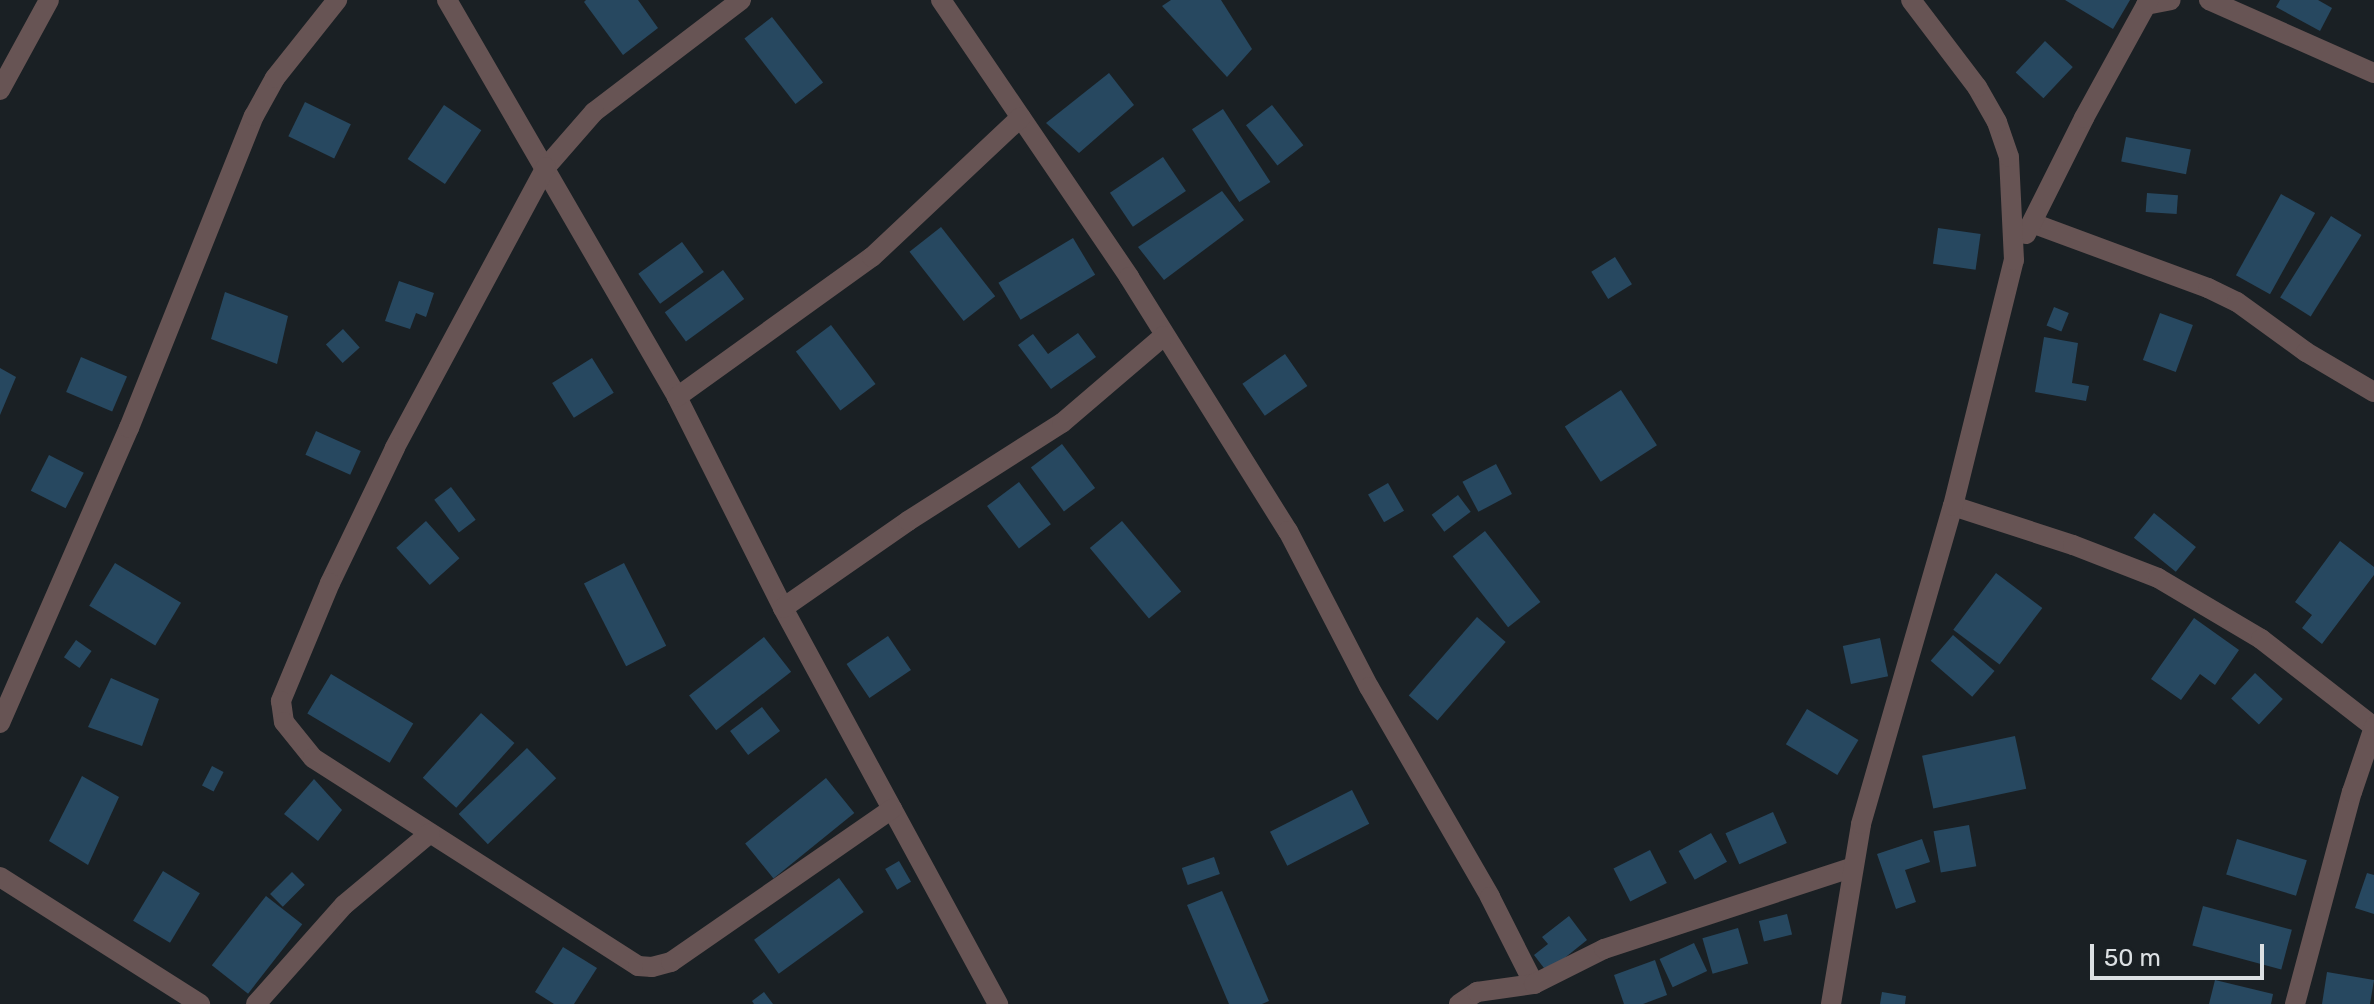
<!DOCTYPE html>
<html>
<head>
<meta charset="utf-8">
<style>
	body { margin:0 }
	#map { position:relative; width:2374px; height:1004px; overflow:hidden; background:#1a2024; font-family:Rubik,sans-serif }
	div>[style] { position:absolute }
	.building>* { inset:0; background:#274860; transform-origin:0 0 }
	.minor>* { height:20px; margin:-10px; padding:0 10px; transform-origin:10px; border-radius:10px; background:#675454 }
	span { translate:-50% -50%; white-space:nowrap; text-align:center; line-height:1.15; -webkit-text-stroke:8px #1a2024; paint-order:stroke }
	.scale { position:absolute; left:2090px; top:944px; width:174px; height:36px; box-sizing:border-box; border:4px solid #dce0e3; border-top:0; padding-left:10px; font-size:24px; line-height:28px; white-space:nowrap; color:#dce0e3; -webkit-text-stroke:6px #1a2024; paint-order:stroke }
</style>
</head>
<body>
<div id="map">
	<div class="building">
		<div style="clip-path:polygon(586px 0,638px 0,658px 28px,623px 55px,584px 2px)"></div>
		<div style="clip-path:polygon(1171px 0,1221px 0,1252px 49px,1227px 77px,1162px 6px)"></div>
		<div style="clip-path:polygon(2065px 0,2130px 0,2113px 29px)"></div>
		<div style="clip-path:polygon(2280px 0,2318px 0,2332px 8px,2320px 31px,2276px 7px)"></div>
		<div style="left:772px;top:17px;width:83px;height:35px;rotate:52deg"></div>
		<div style="left:2045px;top:41px;width:38px;height:43px;rotate:43deg"></div>
		<div style="clip-path:polygon(1109px 73px,1134px 105px,1079px 153px,1046px 123px)"></div>
		<div style="left:305px;top:102px;width:51px;height:38px;rotate:26deg"></div>
		<div style="left:444px;top:105px;width:45px;height:65px;rotate:34deg"></div>
		<div style="left:1272px;top:105px;width:51px;height:33px;rotate:52deg"></div>
		<div style="left:1223px;top:109px;width:87px;height:37px;rotate:57deg"></div>
		<div style="left:2126px;top:137px;width:66px;height:25px;rotate:11deg"></div>
		<div style="left:1163px;top:157px;width:41px;height:64px;rotate:56deg"></div>
		<div style="clip-path:polygon(1222px 191px,1244px 220px,1164px 280px,1138px 247px)"></div>
		<div style="left:2147px;top:193px;width:31px;height:19px;rotate:4deg"></div>
		<div style="left:2281px;top:194px;width:39px;height:93px;rotate:29deg"></div>
		<div style="left:2331px;top:216px;width:36px;height:96px;rotate:32deg"></div>
		<div style="left:941px;top:227px;width:88px;height:40px;rotate:52deg"></div>
		<div style="left:1938px;top:228px;width:43px;height:36px;rotate:8deg"></div>
		<div style="left:1073px;top:238px;width:43px;height:87px;rotate:59deg"></div>
		<div style="left:682px;top:242px;width:37px;height:54px;rotate:54deg"></div>
		<div style="left:1615px;top:257px;width:32px;height:28px;rotate:58deg"></div>
		<div style="left:723px;top:270px;width:36px;height:72px;rotate:54deg"></div>
		<div style="clip-path:polygon(399px 281px,434px 293px,426px 317px,416px 313px,410px 329px,385px 321px)"></div>
		<div style="clip-path:polygon(225px 292px,288px 316px,277px 364px,211px 339px)"></div>
		<div style="left:2054px;top:307px;width:16px;height:20px;rotate:22deg"></div>
		<div style="left:2160px;top:313px;width:35px;height:50px;rotate:20deg"></div>
		<div style="left:831px;top:325px;width:74px;height:44px;rotate:53deg"></div>
		<div style="left:343px;top:329px;width:25px;height:23px;rotate:48deg"></div>
		<div style="clip-path:polygon(1078px 333px,1096px 357px,1051px 389px,1018px 345px,1033px 334px,1048px 354px)"></div>
		<div style="clip-path:polygon(2044px 337px,2078px 343px,2072px 383px,2089px 386px,2086px 401px,2035px 392px)"></div>
		<div style="left:1285px;top:354px;width:39px;height:52px;rotate:55deg"></div>
		<div style="left:81px;top:357px;width:50px;height:38px;rotate:23deg"></div>
		<div style="left:592px;top:358px;width:41px;height:47px;rotate:58deg"></div>
		<div style="clip-path:polygon(0 368px,16px 377px,0 415px)"></div>
		<div style="left:1621px;top:390px;width:66px;height:67px;rotate:57deg"></div>
		<div style="left:316px;top:431px;width:49px;height:26px;rotate:24deg"></div>
		<div style="left:1062px;top:444px;width:55px;height:39px;rotate:53deg"></div>
		<div style="left:49px;top:455px;width:39px;height:40px;rotate:27deg"></div>
		<div style="left:1496px;top:464px;width:34px;height:38px;rotate:62deg"></div>
		<div style="left:1019px;top:482px;width:53px;height:40px;rotate:53deg"></div>
		<div style="left:1388px;top:483px;width:32px;height:23px;rotate:60deg"></div>
		<div style="left:451px;top:487px;width:41px;height:21px;rotate:53deg"></div>
		<div style="left:1458px;top:495px;width:21px;height:33px;rotate:53deg"></div>
		<div style="left:2154px;top:513px;width:54px;height:32px;rotate:39deg"></div>
		<div style="left:426px;top:521px;width:50px;height:40px;rotate:48deg"></div>
		<div style="left:1122px;top:521px;width:92px;height:42px;rotate:50deg"></div>
		<div style="left:1485px;top:531px;width:90px;height:41px;rotate:52deg"></div>
		<div style="clip-path:polygon(2340px 541px,2374px 567px,2374px 575px,2322px 644px,2302px 628px,2312px 615px,2295px 602px)"></div>
		<div style="left:115px;top:563px;width:77px;height:50px;rotate:31deg"></div>
		<div style="left:624px;top:563px;width:93px;height:45px;rotate:63deg"></div>
		<div style="left:1996px;top:573px;width:58px;height:71px;rotate:37deg"></div>
		<div style="left:1477px;top:617px;width:38px;height:104px;rotate:41deg"></div>
		<div style="clip-path:polygon(2194px 618px,2239px 650px,2215px 685px,2200px 674px,2181px 700px,2151px 679px)"></div>
		<div style="left:1953px;top:635px;width:55px;height:34px;rotate:41deg"></div>
		<div style="left:888px;top:636px;width:41px;height:50px;rotate:56deg"></div>
		<div style="left:764px;top:637px;width:44px;height:95px;rotate:52deg"></div>
		<div style="left:1880px;top:638px;width:39px;height:38px;rotate:78deg"></div>
		<div style="left:76px;top:640px;width:19px;height:21px;rotate:35deg"></div>
		<div style="left:2255px;top:673px;width:38px;height:35px;rotate:43deg"></div>
		<div style="left:331px;top:674px;width:96px;height:46px;rotate:31deg"></div>
		<div style="clip-path:polygon(111px 678px,159px 699px,142px 746px,88px 727px)"></div>
		<div style="left:762px;top:707px;width:30px;height:40px;rotate:53deg"></div>
		<div style="left:1807px;top:709px;width:60px;height:41px;rotate:31deg"></div>
		<div style="left:481px;top:713px;width:45px;height:87px;rotate:42deg"></div>
		<div style="left:2015px;top:736px;width:54px;height:95px;rotate:78deg"></div>
		<div style="left:527px;top:748px;width:42px;height:95px;rotate:46deg"></div>
		<div style="left:212px;top:766px;width:13px;height:22px;rotate:27deg"></div>
		<div style="clip-path:polygon(82px 776px,119px 797px,88px 865px,49px 841px)"></div>
		<div style="left:826px;top:778px;width:45px;height:104px;rotate:51deg"></div>
		<div style="clip-path:polygon(314px 779px,342px 810px,318px 841px,284px 814px)"></div>
		<div style="left:1352px;top:790px;width:38px;height:92px;rotate:63deg"></div>
		<div style="left:1773px;top:812px;width:34px;height:52px;rotate:66deg"></div>
		<div style="left:1969px;top:825px;width:42px;height:36px;rotate:80deg"></div>
		<div style="left:1711px;top:833px;width:33px;height:37px;rotate:61deg"></div>
		<div style="clip-path:polygon(1922px 839px,1930px 862px,1905px 870px,1916px 902px,1896px 909px,1877px 854px)"></div>
		<div style="left:2237px;top:839px;width:73px;height:37px;rotate:17deg"></div>
		<div style="left:1650px;top:850px;width:37px;height:41px;rotate:63deg"></div>
		<div style="left:1214px;top:857px;width:18px;height:34px;rotate:71deg"></div>
		<div style="left:899px;top:861px;width:24px;height:16px;rotate:60deg"></div>
		<div style="left:163px;top:871px;width:43px;height:58px;rotate:31deg"></div>
		<div style="left:292px;top:872px;width:18px;height:31px;rotate:45deg"></div>
		<div style="clip-path:polygon(2367px 873px,2374px 875px,2374px 914px,2355px 908px)"></div>
		<div style="left:839px;top:878px;width:42px;height:105px;rotate:54deg"></div>
		<div style="clip-path:polygon(1222px 891px,1269px 1001px,1262px 1004px,1229px 1004px,1187px 905px)"></div>
		<div style="left:266px;top:896px;width:46px;height:88px;rotate:38deg"></div>
		<div style="left:2203px;top:906px;width:92px;height:41px;rotate:15deg"></div>
		<div style="left:1787px;top:914px;width:21px;height:29px;rotate:76deg"></div>
		<div style="clip-path:polygon(1569px 916px,1587px 940px,1547px 972px,1534px 955px,1548px 944px,1542px 937px)"></div>
		<div style="left:1738px;top:928px;width:37px;height:37px;rotate:74deg"></div>
		<div style="left:1694px;top:943px;width:31px;height:38px;rotate:65deg"></div>
		<div style="clip-path:polygon(563px 947px,597px 968px,574px 1004px,554px 1004px,535px 992px)"></div>
		<div style="clip-path:polygon(1655px 960px,1667px 995px,1643px 1004px,1624px 1004px,1614px 975px)"></div>
		<div style="clip-path:polygon(2327px 972px,2374px 980px,2370px 1004px,2322px 1004px)"></div>
		<div style="clip-path:polygon(2215px 980px,2273px 994px,2271px 1004px,2209px 1004px)"></div>
		<div style="clip-path:polygon(764px 992px,773px 1004px,754px 1004px,752px 1001px)"></div>
		<div style="clip-path:polygon(1882px 992px,1906px 996px,1905px 1004px,1880px 1004px)"></div>
	</div>
	<div class="minor">
		<div style="left:447px;top:0;width:459px;rotate:59.9deg"></div>
		<div style="left:677px;top:397px;width:236px;rotate:63.3deg"></div>
		<div style="left:783px;top:608px;width:451px;rotate:61.5deg"></div>
		<div style="left:741px;top:0;width:185px;rotate:142.7deg"></div>
		<div style="left:594px;top:112px;width:73px;rotate:131.1deg"></div>
		<div style="left:546px;top:167px;width:319px;rotate:118.3deg"></div>
		<div style="left:395px;top:448px;width:150px;rotate:115.7deg"></div>
		<div style="left:330px;top:583px;width:128px;rotate:112.6deg"></div>
		<div style="left:281px;top:701px;width:21px;rotate:82deg"></div>
		<div style="left:284px;top:722px;width:46px;rotate:51.1deg"></div>
		<div style="left:313px;top:758px;width:386px;rotate:32.6deg"></div>
		<div style="left:638px;top:966px;width:14px;rotate:4deg"></div>
		<div style="left:652px;top:967px;width:20px;rotate:-15deg"></div>
		<div style="left:671px;top:962px;width:269px;rotate:-34.7deg"></div>
		<div style="left:941px;top:0;width:335px;rotate:55.8deg"></div>
		<div style="left:1129px;top:277px;width:300px;rotate:58deg"></div>
		<div style="left:1288px;top:531px;width:176px;rotate:62.6deg"></div>
		<div style="left:1369px;top:687px;width:242px;rotate:60deg"></div>
		<div style="left:1490px;top:897px;width:97px;rotate:63.2deg"></div>
		<div style="left:2209px;top:0;width:180px;rotate:23.9deg"></div>
		<div style="left:2146px;top:5px;width:25px;rotate:-11deg"></div>
		<div style="left:0;top:90px;width:102px;rotate:-61.4deg"></div>
		<div style="left:2032px;top:223px;width:188px;rotate:20.3deg"></div>
		<div style="left:2208px;top:288px;width:32px;rotate:26deg"></div>
		<div style="left:2237px;top:302px;width:85px;rotate:35.9deg"></div>
		<div style="left:2306px;top:352px;width:79px;rotate:30.5deg"></div>
		<div style="left:2026px;top:234px;width:130px;rotate:-63.4deg"></div>
		<div style="left:2084px;top:118px;width:135px;rotate:-61.2deg"></div>
		<div style="left:677px;top:397px;width:240px;rotate:-35.7deg"></div>
		<div style="left:872px;top:257px;width:204px;rotate:-43.2deg"></div>
		<div style="left:1953px;top:506px;width:126px;rotate:18deg"></div>
		<div style="left:2073px;top:545px;width:91px;rotate:21.2deg"></div>
		<div style="left:2158px;top:578px;width:120px;rotate:30.6deg"></div>
		<div style="left:2261px;top:639px;width:143px;rotate:37.9deg"></div>
		<div style="left:783px;top:608px;width:152px;rotate:-34.8deg"></div>
		<div style="left:908px;top:521px;width:183px;rotate:-32.5deg"></div>
		<div style="left:1062px;top:423px;width:134px;rotate:-40.5deg"></div>
		<div style="left:0;top:723px;width:322px;rotate:-66.4deg"></div>
		<div style="left:129px;top:428px;width:336px;rotate:-68.2deg"></div>
		<div style="left:254px;top:116px;width:43px;rotate:-61.1deg"></div>
		<div style="left:275px;top:78px;width:100px;rotate:-51.5deg"></div>
		<div style="left:0;top:877px;width:237px;rotate:32.4deg"></div>
		<div style="left:256px;top:1004px;width:132px;rotate:-48.4deg"></div>
		<div style="left:344px;top:905px;width:112px;rotate:-39.9deg"></div>
		<div style="left:1459px;top:1004px;width:22px;rotate:-34deg"></div>
		<div style="left:1477px;top:992px;width:58px;rotate:-8deg"></div>
		<div style="left:1534px;top:984px;width:78px;rotate:-26.6deg"></div>
		<div style="left:1604px;top:949px;width:262px;rotate:-18.2deg"></div>
		<div style="left:1831px;top:1004px;width:182px;rotate:-80.5deg"></div>
		<div style="left:1861px;top:824px;width:331px;rotate:-73.9deg"></div>
		<div style="left:1953px;top:506px;width:253px;rotate:-76.1deg"></div>
		<div style="left:2014px;top:260px;width:103px;rotate:-92.8deg"></div>
		<div style="left:2009px;top:157px;width:37px;rotate:-109deg"></div>
		<div style="left:1997px;top:122px;width:40px;rotate:-119.7deg"></div>
		<div style="left:1977px;top:87px;width:109px;rotate:-127.2deg"></div>
		<div style="left:2295px;top:1004px;width:220px;rotate:-75deg"></div>
		<div style="left:2352px;top:792px;width:69px;rotate:-71.3deg"></div>
	</div>
	<div class="scale">50 m</div>
</div>
</body>
</html>
